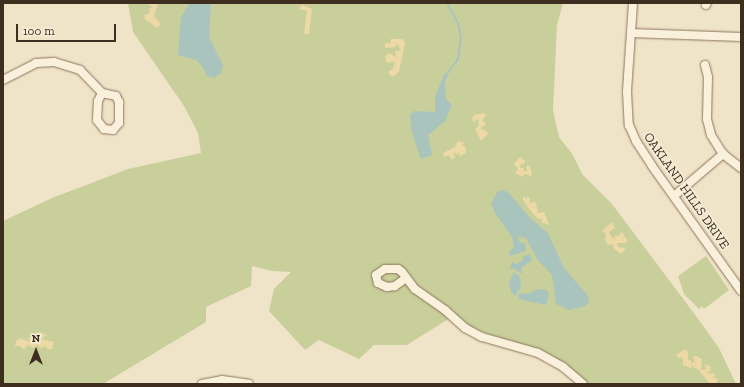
<!DOCTYPE html>
<html>
<head>
<meta charset="utf-8">
<style>
	body { margin:0 }
	#map { position:relative; width:744px; height:387px; overflow:hidden; background:#f0e4c8; font-family:"Zilla Slab",serif }
	div>[style] { position:absolute }
	.green>* { inset:0; background:#c9cf9b }
	.sand>* { inset:0; background:#ecd9a5 }
	.water>* { inset:0; background:#a9c4bc }
	.stream>* { height:2px; margin:-1px; padding:0 1px; transform-origin:1px; border-radius:1px; background:#a9c4bc }
	.roads { filter:drop-shadow(0 0 1px #8d765c) drop-shadow(0 0 1px #8d765c) }
	.street>* { height:8px; margin:-4px; padding:0 4px; transform-origin:4px; border-radius:4px; background:#faf1dc }
	span { translate:-50% -50%; white-space:nowrap; text-align:center; line-height:1.15; -webkit-text-stroke:3px #f7eed8; paint-order:stroke }
	.street-label { font-size:13px; color:#3d2e20 }
	.frame { position:absolute; inset:0; border:4px solid #3d2e20; pointer-events:none }
	.north { position:absolute; left:16px; top:331px; width:40px; height:40px; -webkit-text-stroke:3px #f7eed8; paint-order:stroke; rotate:0deg; font-size:11px; font-weight:700; line-height:16px; text-align:center; color:#3d2e20 }
	.north::after { content:''; display:block; margin:auto; width:14px; height:18px; background:#3d2e20; clip-path:polygon(50% 0,100% 100%,50% 72%,0 100%) }
	.scale { position:absolute; left:16px; top:24px; width:100px; height:18px; box-sizing:border-box; border:2px solid #3d2e20; border-top:0; padding-left:5px; font-size:12px; line-height:14px; white-space:nowrap; color:#3d2e20; -webkit-text-stroke:3px #f7eed8; paint-order:stroke }
</style>
</head>
<body>
<div id="map">
	<div class="green">
		<div style="clip-path:polygon(128px 3px,563px 3px,557px 25px,553px 110px,559px 137px,573px 155px,582px 174px,612px 204px,696px 316px,719px 348px,736px 384px,586px 384px,540px 350px,472px 329px,453px 316px,407px 345px,374px 345px,359px 359px,319px 340px,305px 350px,269px 311px,274px 289px,291px 272px,272px 271px,252px 266px,251px 286px,206px 307px,206px 322px,103px 384px,3px 384px,3px 221px,52px 198px,128px 169px,201px 153px,198px 133px,184px 106px,133px 32px)"></div>
		<div style="clip-path:polygon(706px 256px,729px 290px,704px 309px,702px 306px,699px 309px,684px 294px,678px 276px)"></div>
	</div>
	<div class="sand">
		<div style="clip-path:polygon(147px 3px,158px 3px,154px 16px,161px 24px,157px 28px,145px 19px,144px 15px,150px 13px,149px 8px,153px 7px)"></div>
		<div style="clip-path:polygon(302px 5px,312px 9px,309px 34px,304px 34px,307px 11px,299px 9px)"></div>
		<div style="clip-path:polygon(391px 39px,402px 39px,405px 43px,399px 72px,392px 77px,388px 72px,393px 69px,395px 61px,387px 63px,385px 56px,390px 53px,396px 58px,395px 51px,399px 51px,400px 49px,397px 43px,395px 47px,385px 48px,385px 43px,390px 43px)"></div>
		<div style="clip-path:polygon(483px 113px,486px 115px,482px 120px,486px 124px,480px 128px,489px 133px,481px 141px,475px 129px,479px 126px,478px 120px,476px 119px,474px 123px,472px 119px,474px 115px)"></div>
		<div style="clip-path:polygon(458px 141px,465px 143px,462px 145px,466px 148px,466px 153px,460px 156px,458px 152px,457px 155px,453px 152px,455px 157px,452px 160px,449px 155px,444px 157px,443px 153px,455px 147px)"></div>
		<div style="clip-path:polygon(520px 157px,525px 161px,524px 164px,521px 164px,520px 168px,524px 168px,523px 171px,527px 171px,526px 166px,530px 166px,532px 176px,524px 174px,523px 177px,515px 173px,518px 169px,514px 164px)"></div>
		<div style="clip-path:polygon(527px 196px,530px 198px,530px 204px,534px 201px,536px 204px,538px 213px,544px 212px,549px 225px,541px 222px,543px 219px,538px 219px,529px 209px,522px 198px,525px 197px,526px 200px)"></div>
		<div style="clip-path:polygon(612px 222px,615px 228px,609px 232px,612px 238px,615px 239px,614px 236px,618px 236px,622px 232px,627px 240px,626px 243px,617px 243px,618px 247px,626px 248px,621px 254px,614px 249px,613px 244px,608px 245px,605px 240px,606px 234px,602px 231px)"></div>
		<div style="clip-path:polygon(39px 332px,47px 335px,41px 339px,54px 342px,52px 349px,47px 349px,46px 346px,40px 348px,37px 344px,34px 348px,28px 345px,24px 350px,20px 346px,15px 346px,16px 341px,20px 338px,30px 342px,28px 337px,35px 339px,35px 334px)"></div>
		<div style="clip-path:polygon(685px 349px,688px 352px,688px 361px,691px 359px,691px 363px,695px 362px,693px 357px,696px 356px,702px 359px,701px 370px,706px 369px,705px 364px,710px 366px,711px 370px,707px 373px,716px 374px,713px 377px,718px 379px,716px 384px,709px 383px,698px 369px,693px 368px,694px 365px,690px 368px,683px 365px,683px 357px,679px 358px,676px 355px)"></div>
	</div>
	<div class="water">
		<div style="clip-path:polygon(190px 3px,211px 3px,209px 37px,223px 65px,221px 73px,214px 78px,207px 76px,202px 66px,196px 60px,178px 55px,181px 17px)"></div>
		<div style="clip-path:polygon(445px 72px,448px 76px,445px 81px,446px 99px,452px 105px,445px 121px,428px 135px,432px 155px,421px 159px,411px 130px,410px 115px,414px 111px,435px 112px,435px 97px)"></div>
		<div style="clip-path:polygon(503px 190px,509px 193px,531px 219px,548px 233px,564px 268px,588px 296px,589px 302px,585px 306px,569px 310px,556px 304px,552px 275px,537px 259px,526px 238px,518px 236px,519px 241px,525px 244px,526px 251px,510px 256px,509px 252px,514px 247px,512px 237px,495px 213px,491px 203px,497px 192px)"></div>
		<div style="clip-path:polygon(530px 254px,532px 260px,521px 268px,522px 274px,515px 269px,510px 269px,512px 262px,516px 264px,523px 260px,523px 256px)"></div>
		<div style="clip-path:polygon(514px 272px,520px 277px,521px 287px,515px 296px,511px 292px,509px 282px)"></div>
		<div style="clip-path:polygon(538px 289px,547px 290px,549px 295px,546px 305px,518px 299px,519px 293px,527px 294px)"></div>
	</div>
	<div class="stream">
		<div style="left:447px;top:74px;width:19px;rotate:-54deg"></div>
		<div style="left:458px;top:59px;width:22px;rotate:-82deg"></div>
		<div style="left:461px;top:37px;width:14px;rotate:-102deg"></div>
		<div style="left:458px;top:23px;width:23px;rotate:-119deg"></div>
	</div>
	<div class="roads">
		<div class="street">
			<div style="left:633px;top:3px;width:89px;rotate:93.9deg"></div>
			<div style="left:627px;top:92px;width:33px;rotate:87deg"></div>
			<div style="left:629px;top:125px;width:17px;rotate:66deg"></div>
			<div style="left:636px;top:141px;width:30px;rotate:57deg"></div>
			<div style="left:652px;top:166px;width:153px;rotate:54.5deg"></div>
			<div style="left:706px;top:5px;width:2px;rotate:-63deg"></div>
			<div style="left:631px;top:33px;width:110px;rotate:2.1deg"></div>
			<div style="left:705px;top:65px;width:12px;rotate:76deg"></div>
			<div style="left:708px;top:77px;width:42px;rotate:91.4deg"></div>
			<div style="left:707px;top:119px;width:16px;rotate:76deg"></div>
			<div style="left:711px;top:135px;width:22px;rotate:58deg"></div>
			<div style="left:723px;top:154px;width:23px;rotate:38deg"></div>
			<div style="left:3px;top:80px;width:37px;rotate:-27deg"></div>
			<div style="left:36px;top:63px;width:18px;rotate:-3deg"></div>
			<div style="left:54px;top:62px;width:27px;rotate:17deg"></div>
			<div style="left:80px;top:70px;width:32px;rotate:46deg"></div>
			<div style="left:102px;top:93px;width:14px;rotate:12deg"></div>
			<div style="left:116px;top:96px;width:7px;rotate:63deg"></div>
			<div style="left:119px;top:102px;width:21px;rotate:90deg"></div>
			<div style="left:119px;top:123px;width:9px;rotate:131deg"></div>
			<div style="left:113px;top:130px;width:9px;rotate:-174deg"></div>
			<div style="left:104px;top:129px;width:11px;rotate:-128deg"></div>
			<div style="left:97px;top:120px;width:19px;rotate:-87deg"></div>
			<div style="left:98px;top:101px;width:9px;rotate:-63deg"></div>
			<div style="left:674px;top:196px;width:65px;rotate:-40.6deg"></div>
			<div style="left:406px;top:278px;width:14px;rotate:144deg"></div>
			<div style="left:395px;top:286px;width:8px;rotate:173deg"></div>
			<div style="left:387px;top:287px;width:10px;rotate:-156deg"></div>
			<div style="left:378px;top:283px;width:8px;rotate:-104deg"></div>
			<div style="left:376px;top:275px;width:11px;rotate:-34deg"></div>
			<div style="left:385px;top:269px;width:13px"></div>
			<div style="left:398px;top:269px;width:5px;rotate:37deg"></div>
			<div style="left:402px;top:272px;width:21px;rotate:53deg"></div>
			<div style="left:415px;top:289px;width:37px;rotate:35deg"></div>
			<div style="left:445px;top:310px;width:27px;rotate:42deg"></div>
			<div style="left:465px;top:328px;width:19px;rotate:28deg"></div>
			<div style="left:482px;top:337px;width:58px;rotate:15.9deg"></div>
			<div style="left:538px;top:353px;width:29px;rotate:29deg"></div>
			<div style="left:563px;top:367px;width:26px;rotate:40deg"></div>
			<div style="left:202px;top:384px;width:20px;rotate:-11deg"></div>
			<div style="left:222px;top:380px;width:27px;rotate:8deg"></div>
		</div>
	</div>
	<div class="street-label">
		<span style="left:686px;top:191px;rotate:55deg">OAKLAND HILLS DRIVE</span>
	</div>
	<div class="frame"></div>
	<div class="north">N</div>
	<div class="scale">100 m</div>
</div>
</body>
</html>
